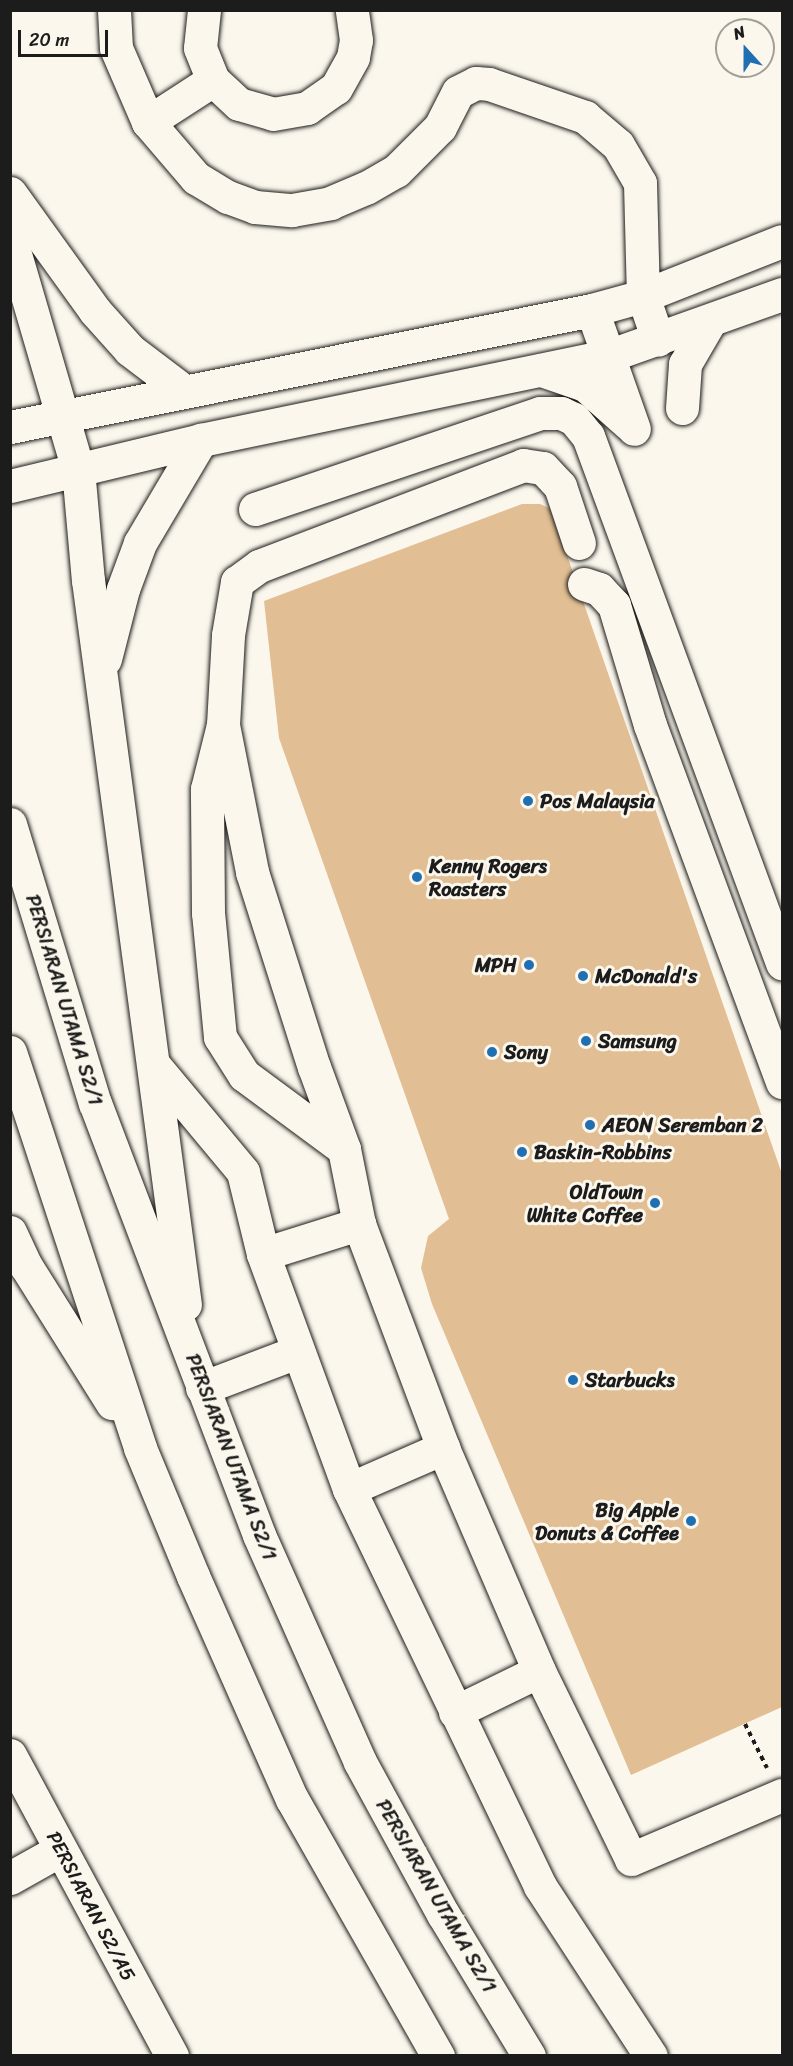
<!DOCTYPE html>
<html>
<head>
<meta charset="utf-8">
<style>
	body { margin:0 }
	#map { position:relative; width:793px; height:2066px; overflow:hidden; background:#fbf7ec; font-family:Sriracha,sans-serif }
	div>[style] { position:absolute }
	.building>* { inset:0; background:#e1be93 }
	.path>* { height:4px; margin-top:-2px; transform-origin:0; background:repeating-linear-gradient(90deg,#1c1c1c 0 4.5px,transparent 0 9px) }
	.roads { filter:drop-shadow(0 0 2px #1c1c1c) drop-shadow(0 0 2px #1c1c1c) }
	.minor>* { height:33px; margin:-16.5px; padding:0 16.5px; transform-origin:16.5px; border-radius:16.5px; background:#fbf7ec }
	.major>* { height:33px; margin:-16.5px; padding:0 16.5px; transform-origin:16.5px; border-radius:16.5px; background:#fbf7ec }
	.dots>* { width:16px; height:16px; translate:-50% -50%; box-sizing:border-box; border:3px solid #fbf7ec; border-radius:50% }
	span { translate:-50% -50%; white-space:nowrap; text-align:center; line-height:1.15; -webkit-text-stroke:6px #fbf7ec; paint-order:stroke }
	.poi-label { font-size:20px; color:#1c1c1c; font-weight:700 }
	.left { translate:0 -50%; text-align:left }
	.right { translate:-100% -50%; text-align:right }
	.street-label { font-size:20px; color:#1c1c1c }
	.frame { position:absolute; inset:0; border:12px solid #1c1c1c; pointer-events:none }
	.north { position:absolute; left:715px; top:18px; width:60px; height:60px; box-sizing:border-box; background:#fbf7ec; border:2px solid #a29f99; border-radius:50%; rotate:339deg; font-size:16px; font-weight:700; line-height:24px; text-align:center; color:#1c1c1c }
	.north::after { content:''; display:block; margin:auto; width:21px; height:27px; background:#1f6fb2; clip-path:polygon(50% 0,100% 100%,50% 72%,0 100%) }
	.scale { position:absolute; left:18px; top:30px; width:90px; height:27px; box-sizing:border-box; border:3px solid #1c1c1c; border-top:0; padding-left:8px; font-size:18px; line-height:21px; white-space:nowrap; color:#1c1c1c; -webkit-text-stroke:4px #fbf7ec; paint-order:stroke }
</style>
</head>
<body>
<div id="map">
	<div class="building">
		<div style="clip-path:polygon(522px 504px,540px 504px,551px 509px,782px 1174px,782px 1707px,631px 1775px,432px 1304px,421px 1268px,428px 1236px,449px 1219px,279px 738px,264px 601px)"></div>
	</div>
	<div class="path">
		<div style="left:745px;top:1724px;width:49px;rotate:63.4deg"></div>
	</div>
	<div class="roads">
		<div class="minor">
			<div style="left:114px;top:10px;width:38px;rotate:87deg"></div>
			<div style="left:116px;top:48px;width:81px;rotate:66.6deg"></div>
			<div style="left:148px;top:122px;width:74px;rotate:49.4deg"></div>
			<div style="left:196px;top:178px;width:37px;rotate:31deg"></div>
			<div style="left:228px;top:197px;width:29px;rotate:20deg"></div>
			<div style="left:255px;top:207px;width:37px;rotate:5deg"></div>
			<div style="left:292px;top:210px;width:39px;rotate:-10deg"></div>
			<div style="left:330px;top:203px;width:39px;rotate:-23deg"></div>
			<div style="left:366px;top:188px;width:34px;rotate:-30deg"></div>
			<div style="left:396px;top:171px;width:62px;rotate:-45deg"></div>
			<div style="left:440px;top:127px;width:39px;rotate:-63deg"></div>
			<div style="left:458px;top:92px;width:20px;rotate:-27deg"></div>
			<div style="left:476px;top:83px;width:13px;rotate:4deg"></div>
			<div style="left:489px;top:84px;width:102px;rotate:19deg"></div>
			<div style="left:585px;top:117px;width:43px;rotate:40.3deg"></div>
			<div style="left:618px;top:145px;width:44px;rotate:59.9deg"></div>
			<div style="left:640px;top:183px;width:113px;rotate:88.5deg"></div>
			<div style="left:643px;top:296px;width:46px;rotate:71.2deg"></div>
			<div style="left:204px;top:10px;width:38px;rotate:96deg"></div>
			<div style="left:200px;top:48px;width:35px;rotate:68deg"></div>
			<div style="left:213px;top:80px;width:35px;rotate:43deg"></div>
			<div style="left:239px;top:104px;width:35px;rotate:16deg"></div>
			<div style="left:273px;top:114px;width:35px;rotate:-10deg"></div>
			<div style="left:307px;top:108px;width:35px;rotate:-35deg"></div>
			<div style="left:336px;top:88px;width:35px;rotate:-61deg"></div>
			<div style="left:353px;top:57px;width:17px;rotate:-80deg"></div>
			<div style="left:356px;top:40px;width:30px;rotate:-98deg"></div>
			<div style="left:148px;top:122px;width:77px;rotate:-32.9deg"></div>
			<div style="left:592px;top:310px;width:126px;rotate:70.6deg"></div>
			<div style="left:541px;top:370px;width:46px;rotate:18.8deg"></div>
			<div style="left:585px;top:385px;width:59px;rotate:41.6deg"></div>
			<div style="left:682px;top:408px;width:44px;rotate:-86.1deg"></div>
			<div style="left:685px;top:364px;width:50px;rotate:-59.8deg"></div>
			<div style="left:10px;top:427px;width:594px;rotate:-11.37deg"></div>
			<div style="left:592px;top:310px;width:53px;rotate:-15.4deg"></div>
			<div style="left:643px;top:296px;width:149px;rotate:-21.6deg"></div>
			<div style="left:10px;top:486px;width:196px;rotate:-13.5deg"></div>
			<div style="left:201px;top:440px;width:416px;rotate:-11.7deg"></div>
			<div style="left:608px;top:356px;width:185px;rotate:-19.6deg"></div>
			<div style="left:255px;top:509px;width:301px;rotate:-18.6deg"></div>
			<div style="left:540px;top:413px;width:21px"></div>
			<div style="left:561px;top:413px;width:14px;rotate:25deg"></div>
			<div style="left:574px;top:419px;width:22px;rotate:51deg"></div>
			<div style="left:588px;top:436px;width:562px;rotate:69.79deg"></div>
			<div style="left:584px;top:584px;width:16px;rotate:18deg"></div>
			<div style="left:599px;top:589px;width:22px;rotate:47deg"></div>
			<div style="left:614px;top:605px;width:125px;rotate:73.3deg"></div>
			<div style="left:650px;top:725px;width:381px;rotate:69.7deg"></div>
			<div style="left:223px;top:725px;width:150px;rotate:78.8deg"></div>
			<div style="left:252px;top:872px;width:205px;rotate:72.4deg"></div>
			<div style="left:314px;top:1067px;width:87px;rotate:69.9deg"></div>
			<div style="left:344px;top:1149px;width:76px;rotate:78.7deg"></div>
			<div style="left:359px;top:1224px;width:239px;rotate:69.4deg"></div>
			<div style="left:443px;top:1448px;width:243px;rotate:66.7deg"></div>
			<div style="left:539px;top:1671px;width:209px;rotate:63.9deg"></div>
			<div style="left:631px;top:1859px;width:164px;rotate:-23deg"></div>
			<div style="left:154px;top:1065px;width:139px;rotate:50.2deg"></div>
			<div style="left:243px;top:1172px;width:84px;rotate:76.3deg"></div>
			<div style="left:263px;top:1254px;width:250px;rotate:69.9deg"></div>
			<div style="left:349px;top:1489px;width:441px;rotate:64.3deg"></div>
			<div style="left:540px;top:1886px;width:203px;rotate:56.9deg"></div>
			<div style="left:344px;top:1149px;width:124px;rotate:-143.5deg"></div>
			<div style="left:244px;top:1075px;width:45px;rotate:-122.3deg"></div>
			<div style="left:220px;top:1037px;width:125px;rotate:-95.5deg"></div>
			<div style="left:208px;top:913px;width:124px;rotate:-90.5deg"></div>
			<div style="left:207px;top:789px;width:66px;rotate:-76deg"></div>
			<div style="left:223px;top:725px;width:90px;rotate:-86.8deg"></div>
			<div style="left:228px;top:635px;width:54px;rotate:-80.4deg"></div>
			<div style="left:237px;top:582px;width:27px;rotate:-36deg"></div>
			<div style="left:259px;top:566px;width:283px;rotate:-20.9deg"></div>
			<div style="left:523px;top:465px;width:20px;rotate:9deg"></div>
			<div style="left:543px;top:468px;width:25px;rotate:47deg"></div>
			<div style="left:560px;top:486px;width:60px;rotate:71.6deg"></div>
			<div style="left:263px;top:1254px;width:101px;rotate:-17.4deg"></div>
			<div style="left:202px;top:1388px;width:102px;rotate:-20.8deg"></div>
			<div style="left:349px;top:1489px;width:103px;rotate:-23.6deg"></div>
			<div style="left:455px;top:1712px;width:93px;rotate:-26deg"></div>
			<div style="left:10px;top:1755px;width:342px;rotate:61.7deg"></div>
			<div style="left:10px;top:1878px;width:57px;rotate:-29.2deg"></div>
		</div>
		<div class="major">
			<div style="left:10px;top:193px;width:145px;rotate:54.2deg"></div>
			<div style="left:95px;top:311px;width:52px;rotate:48.1deg"></div>
			<div style="left:130px;top:350px;width:68px;rotate:37.2deg"></div>
			<div style="left:10px;top:237px;width:242px;rotate:73.7deg"></div>
			<div style="left:78px;top:469px;width:111px;rotate:84.9deg"></div>
			<div style="left:88px;top:580px;width:731px;rotate:82.38deg"></div>
			<div style="left:105px;top:659px;width:72px;rotate:-75.6deg"></div>
			<div style="left:123px;top:589px;width:49px;rotate:-69.7deg"></div>
			<div style="left:140px;top:543px;width:120px;rotate:-59.4deg"></div>
			<div style="left:10px;top:824px;width:292px;rotate:73.1deg"></div>
			<div style="left:95px;top:1103px;width:462px;rotate:69.2deg"></div>
			<div style="left:259px;top:1535px;width:248px;rotate:66deg"></div>
			<div style="left:360px;top:1762px;width:173px;rotate:61.4deg"></div>
			<div style="left:443px;top:1914px;width:166px;rotate:58.8deg"></div>
			<div style="left:10px;top:1052px;width:417px;rotate:71.8deg"></div>
			<div style="left:140px;top:1448px;width:139px;rotate:67.5deg"></div>
			<div style="left:193px;top:1576px;width:244px;rotate:66.1deg"></div>
			<div style="left:292px;top:1799px;width:296px;rotate:60.4deg"></div>
			<div style="left:10px;top:1232px;width:38px;rotate:65deg"></div>
			<div style="left:26px;top:1266px;width:162px;rotate:57.9deg"></div>
		</div>
	</div>
	<div class="dots">
		<div style="left:528px;top:801px;background:#1f6fb2"></div>
		<div style="left:417px;top:877px;background:#1f6fb2"></div>
		<div style="left:529px;top:965px;background:#1f6fb2"></div>
		<div style="left:583px;top:976px;background:#1f6fb2"></div>
		<div style="left:586px;top:1041px;background:#1f6fb2"></div>
		<div style="left:492px;top:1052px;background:#1f6fb2"></div>
		<div style="left:590px;top:1125px;background:#1f6fb2"></div>
		<div style="left:522px;top:1152px;background:#1f6fb2"></div>
		<div style="left:655px;top:1203px;background:#1f6fb2"></div>
		<div style="left:573px;top:1380px;background:#1f6fb2"></div>
		<div style="left:691px;top:1521px;background:#1f6fb2"></div>
	</div>
	<div class="poi-label">
		<span class="left" style="left:540px;top:801px">Pos Malaysia</span>
		<span class="left" style="left:429px;top:878px">Kenny Rogers<br>Roasters</span>
		<span class="right" style="left:517px;top:965px">MPH</span>
		<span class="left" style="left:595px;top:976px">McDonald's</span>
		<span class="left" style="left:598px;top:1041px">Samsung</span>
		<span class="left" style="left:504px;top:1052px">Sony</span>
		<span class="left" style="left:602px;top:1125px">AEON Seremban 2</span>
		<span class="left" style="left:534px;top:1152px">Baskin-Robbins</span>
		<span class="right" style="left:643px;top:1204px">OldTown<br>White Coffee</span>
		<span class="left" style="left:585px;top:1380px">Starbucks</span>
		<span class="right" style="left:679px;top:1522px">Big Apple<br>Donuts &amp; Coffee</span>
	</div>
	<div class="street-label">
		<span style="left:64px;top:1000px;rotate:73deg">PERSIARAN UTAMA S2/1</span>
		<span style="left:231px;top:1457px;rotate:69deg">PERSIARAN UTAMA S2/1</span>
		<span style="left:436px;top:1896px;rotate:60deg">PERSIARAN UTAMA S2/1</span>
		<span style="left:91px;top:1906px;rotate:62deg">PERSIARAN S2/A5</span>
	</div>
	<div class="frame"></div>
	<div class="north">N</div>
	<div class="scale">20 m</div>
</div>
</body>
</html>
